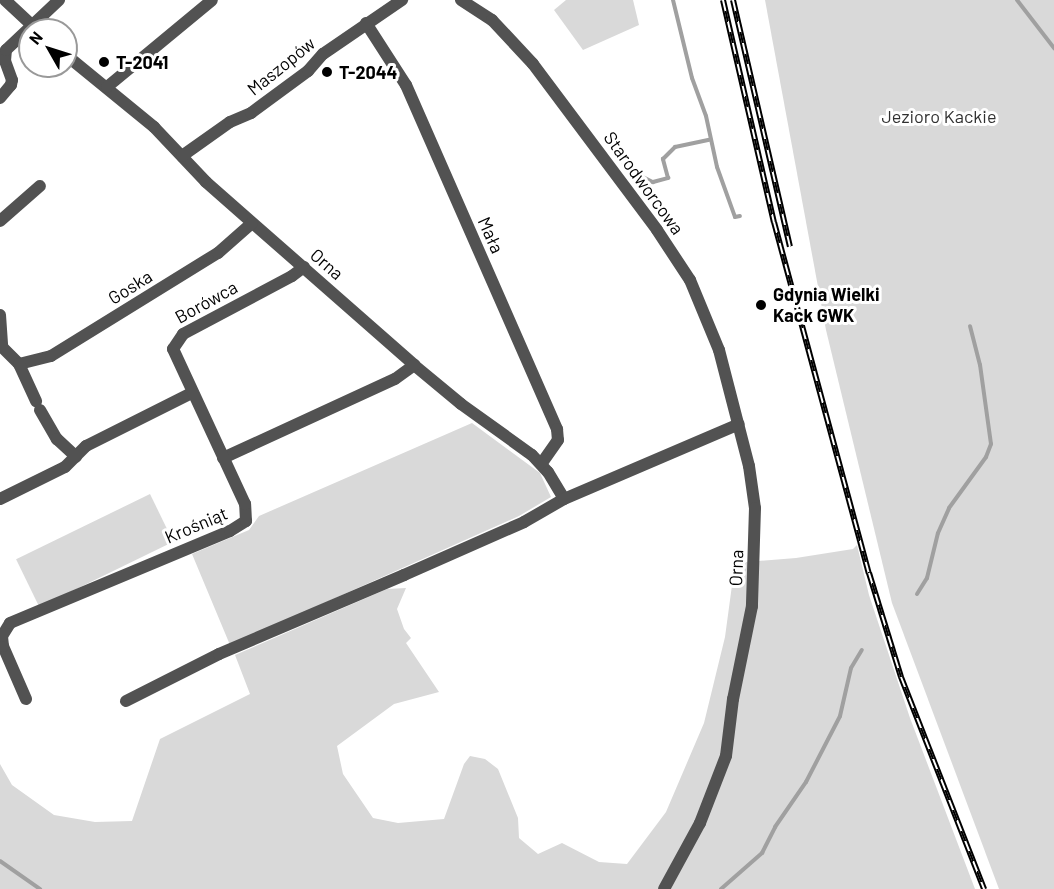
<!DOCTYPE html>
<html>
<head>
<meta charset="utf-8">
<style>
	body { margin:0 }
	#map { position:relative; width:1054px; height:889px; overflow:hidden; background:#fff; font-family:Barlow,sans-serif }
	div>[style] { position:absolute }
	.green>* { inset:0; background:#d9d9d9; transform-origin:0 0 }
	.stream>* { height:4px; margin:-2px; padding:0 2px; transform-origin:2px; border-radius:2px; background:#a0a0a0 }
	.street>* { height:12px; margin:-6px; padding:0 6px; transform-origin:6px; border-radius:6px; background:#525252 }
	.rail>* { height:6px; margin-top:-3px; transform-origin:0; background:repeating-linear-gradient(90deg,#fff 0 11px,#000 0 22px); box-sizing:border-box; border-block:2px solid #000 }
	.dots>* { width:16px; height:16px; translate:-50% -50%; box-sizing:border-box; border:3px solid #fff; border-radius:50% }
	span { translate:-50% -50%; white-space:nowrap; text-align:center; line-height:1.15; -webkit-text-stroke:6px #fff; paint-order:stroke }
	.poi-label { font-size:18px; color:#000; font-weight:700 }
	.left { translate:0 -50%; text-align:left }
	.street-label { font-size:18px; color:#000 }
	.park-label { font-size:18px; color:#303030 }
	.north { position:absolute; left:18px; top:18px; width:60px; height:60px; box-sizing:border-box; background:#fff; border:2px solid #999; border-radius:50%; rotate:309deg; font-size:16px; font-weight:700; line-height:24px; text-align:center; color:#000 }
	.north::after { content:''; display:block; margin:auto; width:21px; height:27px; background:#000; clip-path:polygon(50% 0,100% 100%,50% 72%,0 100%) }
</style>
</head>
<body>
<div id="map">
	<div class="green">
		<div style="clip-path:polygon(566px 0,633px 0,639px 25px,583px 50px,554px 10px)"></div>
		<div style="clip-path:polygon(765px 0,1054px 0,1054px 889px,999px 889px,892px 603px,826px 330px)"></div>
		<div style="clip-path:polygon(472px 423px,540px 473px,551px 497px,519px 516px,230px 645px,192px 554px,249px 530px,259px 516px)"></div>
		<div style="left:150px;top:494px;width:53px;height:149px;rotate:64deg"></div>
		<div style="clip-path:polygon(857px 545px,869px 595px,910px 718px,975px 889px,0 889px,0 764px,12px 785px,54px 815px,95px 822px,132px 821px,160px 739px,250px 694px,235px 655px,387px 589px,406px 588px,397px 609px,404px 629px,411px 638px,406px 643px,439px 692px,394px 704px,337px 746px,343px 774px,373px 818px,398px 823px,444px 819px,464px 764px,470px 756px,485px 759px,498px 769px,518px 818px,519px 838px,538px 854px,562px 843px,599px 862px,627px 864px,666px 812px,704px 723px,725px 637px,735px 563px,796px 558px,853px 549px)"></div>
	</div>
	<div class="stream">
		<div style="left:673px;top:0;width:80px;rotate:76.3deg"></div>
		<div style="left:692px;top:78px;width:40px;rotate:69.8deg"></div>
		<div style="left:706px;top:116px;width:52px;rotate:77.8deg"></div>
		<div style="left:717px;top:167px;width:53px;rotate:70.2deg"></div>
		<div style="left:735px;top:217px;width:5px;rotate:-11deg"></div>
		<div style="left:1017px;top:0;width:61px;rotate:52.4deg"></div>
		<div style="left:614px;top:154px;width:30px;rotate:41deg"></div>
		<div style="left:637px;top:174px;width:18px;rotate:27deg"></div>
		<div style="left:653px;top:182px;width:16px;rotate:-15deg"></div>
		<div style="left:668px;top:178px;width:20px;rotate:-105deg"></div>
		<div style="left:663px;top:159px;width:17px;rotate:-45deg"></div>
		<div style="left:675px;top:147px;width:35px;rotate:-12deg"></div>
		<div style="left:917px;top:594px;width:19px;rotate:-58deg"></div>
		<div style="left:927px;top:578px;width:46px;rotate:-76.3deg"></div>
		<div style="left:938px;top:533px;width:27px;rotate:-66deg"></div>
		<div style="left:949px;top:508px;width:63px;rotate:-54deg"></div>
		<div style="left:986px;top:457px;width:14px;rotate:-69deg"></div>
		<div style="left:991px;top:444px;width:80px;rotate:-97.9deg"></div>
		<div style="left:980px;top:365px;width:40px;rotate:-104.4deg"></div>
		<div style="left:0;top:861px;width:49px;rotate:35deg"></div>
		<div style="left:721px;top:889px;width:55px;rotate:-41.3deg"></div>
		<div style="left:762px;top:853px;width:29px;rotate:-63deg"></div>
		<div style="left:775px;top:827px;width:55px;rotate:-55.4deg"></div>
		<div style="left:806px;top:782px;width:74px;rotate:-62.7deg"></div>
		<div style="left:840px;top:716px;width:49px;rotate:-77.1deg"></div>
		<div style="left:851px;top:668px;width:21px;rotate:-59deg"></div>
	</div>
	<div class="street">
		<div style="left:5px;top:0;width:42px;rotate:43.1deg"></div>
		<div style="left:461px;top:0;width:37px;rotate:33deg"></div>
		<div style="left:492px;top:20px;width:60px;rotate:47deg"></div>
		<div style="left:533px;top:64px;width:207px;rotate:53.2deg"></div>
		<div style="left:657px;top:230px;width:60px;rotate:56.6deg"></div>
		<div style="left:690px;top:280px;width:76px;rotate:67.5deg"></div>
		<div style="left:719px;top:350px;width:120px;rotate:75.5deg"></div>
		<div style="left:749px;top:466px;width:42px;rotate:81.9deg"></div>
		<div style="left:755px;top:508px;width:98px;rotate:91.8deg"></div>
		<div style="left:752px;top:606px;width:95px;rotate:101.5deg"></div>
		<div style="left:733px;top:699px;width:57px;rotate:97deg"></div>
		<div style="left:726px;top:756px;width:72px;rotate:111.2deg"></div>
		<div style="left:700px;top:823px;width:75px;rotate:118.6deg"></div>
		<div style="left:366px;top:23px;width:74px;rotate:57.2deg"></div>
		<div style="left:406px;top:85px;width:376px;rotate:66.3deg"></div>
		<div style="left:557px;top:429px;width:11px;rotate:85deg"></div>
		<div style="left:558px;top:440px;width:29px;rotate:125deg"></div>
		<div style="left:66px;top:55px;width:114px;rotate:39.3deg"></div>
		<div style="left:154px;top:127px;width:76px;rotate:46.6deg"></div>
		<div style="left:206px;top:182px;width:277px;rotate:41.3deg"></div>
		<div style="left:414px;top:365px;width:61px;rotate:39.7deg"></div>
		<div style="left:461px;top:404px;width:87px;rotate:35.7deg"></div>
		<div style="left:532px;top:455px;width:23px;rotate:47deg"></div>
		<div style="left:548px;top:472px;width:31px;rotate:59deg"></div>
		<div style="left:107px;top:87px;width:136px;rotate:-39.6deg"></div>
		<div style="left:0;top:98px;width:17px;rotate:-50deg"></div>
		<div style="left:11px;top:85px;width:5px;rotate:-79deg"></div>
		<div style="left:12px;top:80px;width:20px;rotate:-110deg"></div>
		<div style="left:5px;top:61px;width:11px;rotate:-85deg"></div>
		<div style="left:6px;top:50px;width:73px;rotate:-43.3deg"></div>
		<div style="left:182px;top:156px;width:59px;rotate:-35.3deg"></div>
		<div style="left:230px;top:122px;width:23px;rotate:-23deg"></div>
		<div style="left:251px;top:113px;width:71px;rotate:-36.4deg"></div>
		<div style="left:308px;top:71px;width:23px;rotate:-49deg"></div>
		<div style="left:323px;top:54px;width:96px;rotate:-34.4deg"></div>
		<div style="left:0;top:221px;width:53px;rotate:-41.2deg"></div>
		<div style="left:0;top:315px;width:30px;rotate:86deg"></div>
		<div style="left:0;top:345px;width:27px;rotate:45deg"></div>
		<div style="left:19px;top:364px;width:33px;rotate:-14deg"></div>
		<div style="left:51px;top:356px;width:196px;rotate:-31.7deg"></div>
		<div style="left:218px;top:253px;width:45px;rotate:-41.4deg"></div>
		<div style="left:19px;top:364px;width:41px;rotate:65.3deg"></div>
		<div style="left:40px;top:410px;width:34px;rotate:60deg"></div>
		<div style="left:57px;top:439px;width:26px;rotate:43deg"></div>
		<div style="left:223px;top:458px;width:189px;rotate:-24.7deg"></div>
		<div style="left:395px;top:379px;width:24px;rotate:-36deg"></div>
		<div style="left:0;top:499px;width:72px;rotate:-26.2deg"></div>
		<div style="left:65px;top:467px;width:30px;rotate:-45deg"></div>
		<div style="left:86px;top:446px;width:119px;rotate:-26.6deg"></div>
		<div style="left:26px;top:699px;width:58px;rotate:-113.5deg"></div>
		<div style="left:3px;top:646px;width:10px;rotate:-96deg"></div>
		<div style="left:2px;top:636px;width:15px;rotate:-58deg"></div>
		<div style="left:10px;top:623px;width:238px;rotate:-22.7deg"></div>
		<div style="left:230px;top:531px;width:19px;rotate:-32deg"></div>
		<div style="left:246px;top:521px;width:17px;rotate:-93deg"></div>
		<div style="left:245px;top:504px;width:171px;rotate:-114.9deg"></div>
		<div style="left:173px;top:349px;width:18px;rotate:-56deg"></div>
		<div style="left:183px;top:334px;width:123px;rotate:-28deg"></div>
		<div style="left:292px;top:276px;width:15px;rotate:-37deg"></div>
		<div style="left:126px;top:701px;width:104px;rotate:-26.8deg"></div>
		<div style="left:219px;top:654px;width:201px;rotate:-23.1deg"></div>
		<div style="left:404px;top:575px;width:131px;rotate:-23.8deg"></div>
		<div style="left:524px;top:522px;width:46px;rotate:-29.9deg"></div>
		<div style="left:564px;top:499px;width:190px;rotate:-23.2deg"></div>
	</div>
	<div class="rail">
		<div style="left:723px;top:0;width:228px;rotate:77.1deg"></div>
		<div style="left:774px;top:222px;width:364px;rotate:74.9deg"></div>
		<div style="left:869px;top:573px;width:109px;rotate:72.9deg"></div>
		<div style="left:901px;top:677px;width:228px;rotate:68.6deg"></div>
		<div style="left:733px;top:0;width:253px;rotate:77deg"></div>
	</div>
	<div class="dots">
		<div style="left:104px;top:62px;background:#000"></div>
		<div style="left:327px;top:72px;background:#000"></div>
		<div style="left:761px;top:305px;background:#000"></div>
	</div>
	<div class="poi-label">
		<span class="left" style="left:116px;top:62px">T-2041</span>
		<span class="left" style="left:339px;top:72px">T-2044</span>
		<span class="left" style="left:773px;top:305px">Gdynia Wielki<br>Kack GWK</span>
	</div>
	<div class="street-label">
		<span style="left:281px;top:66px;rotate:-39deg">Maszopów</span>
		<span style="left:644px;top:183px;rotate:54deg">Starodworcowa</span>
		<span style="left:491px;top:235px;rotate:66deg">Mała</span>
		<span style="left:327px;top:264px;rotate:41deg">Orna</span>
		<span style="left:130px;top:287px;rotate:-32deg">Goska</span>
		<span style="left:206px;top:302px;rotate:-29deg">Borówca</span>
		<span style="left:196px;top:525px;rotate:-23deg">Krośniąt</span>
		<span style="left:736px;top:568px;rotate:-88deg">Orna</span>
	</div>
	<div class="park-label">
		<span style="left:939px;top:116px">Jezioro Kackie</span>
	</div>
	<div class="north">N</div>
</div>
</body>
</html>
